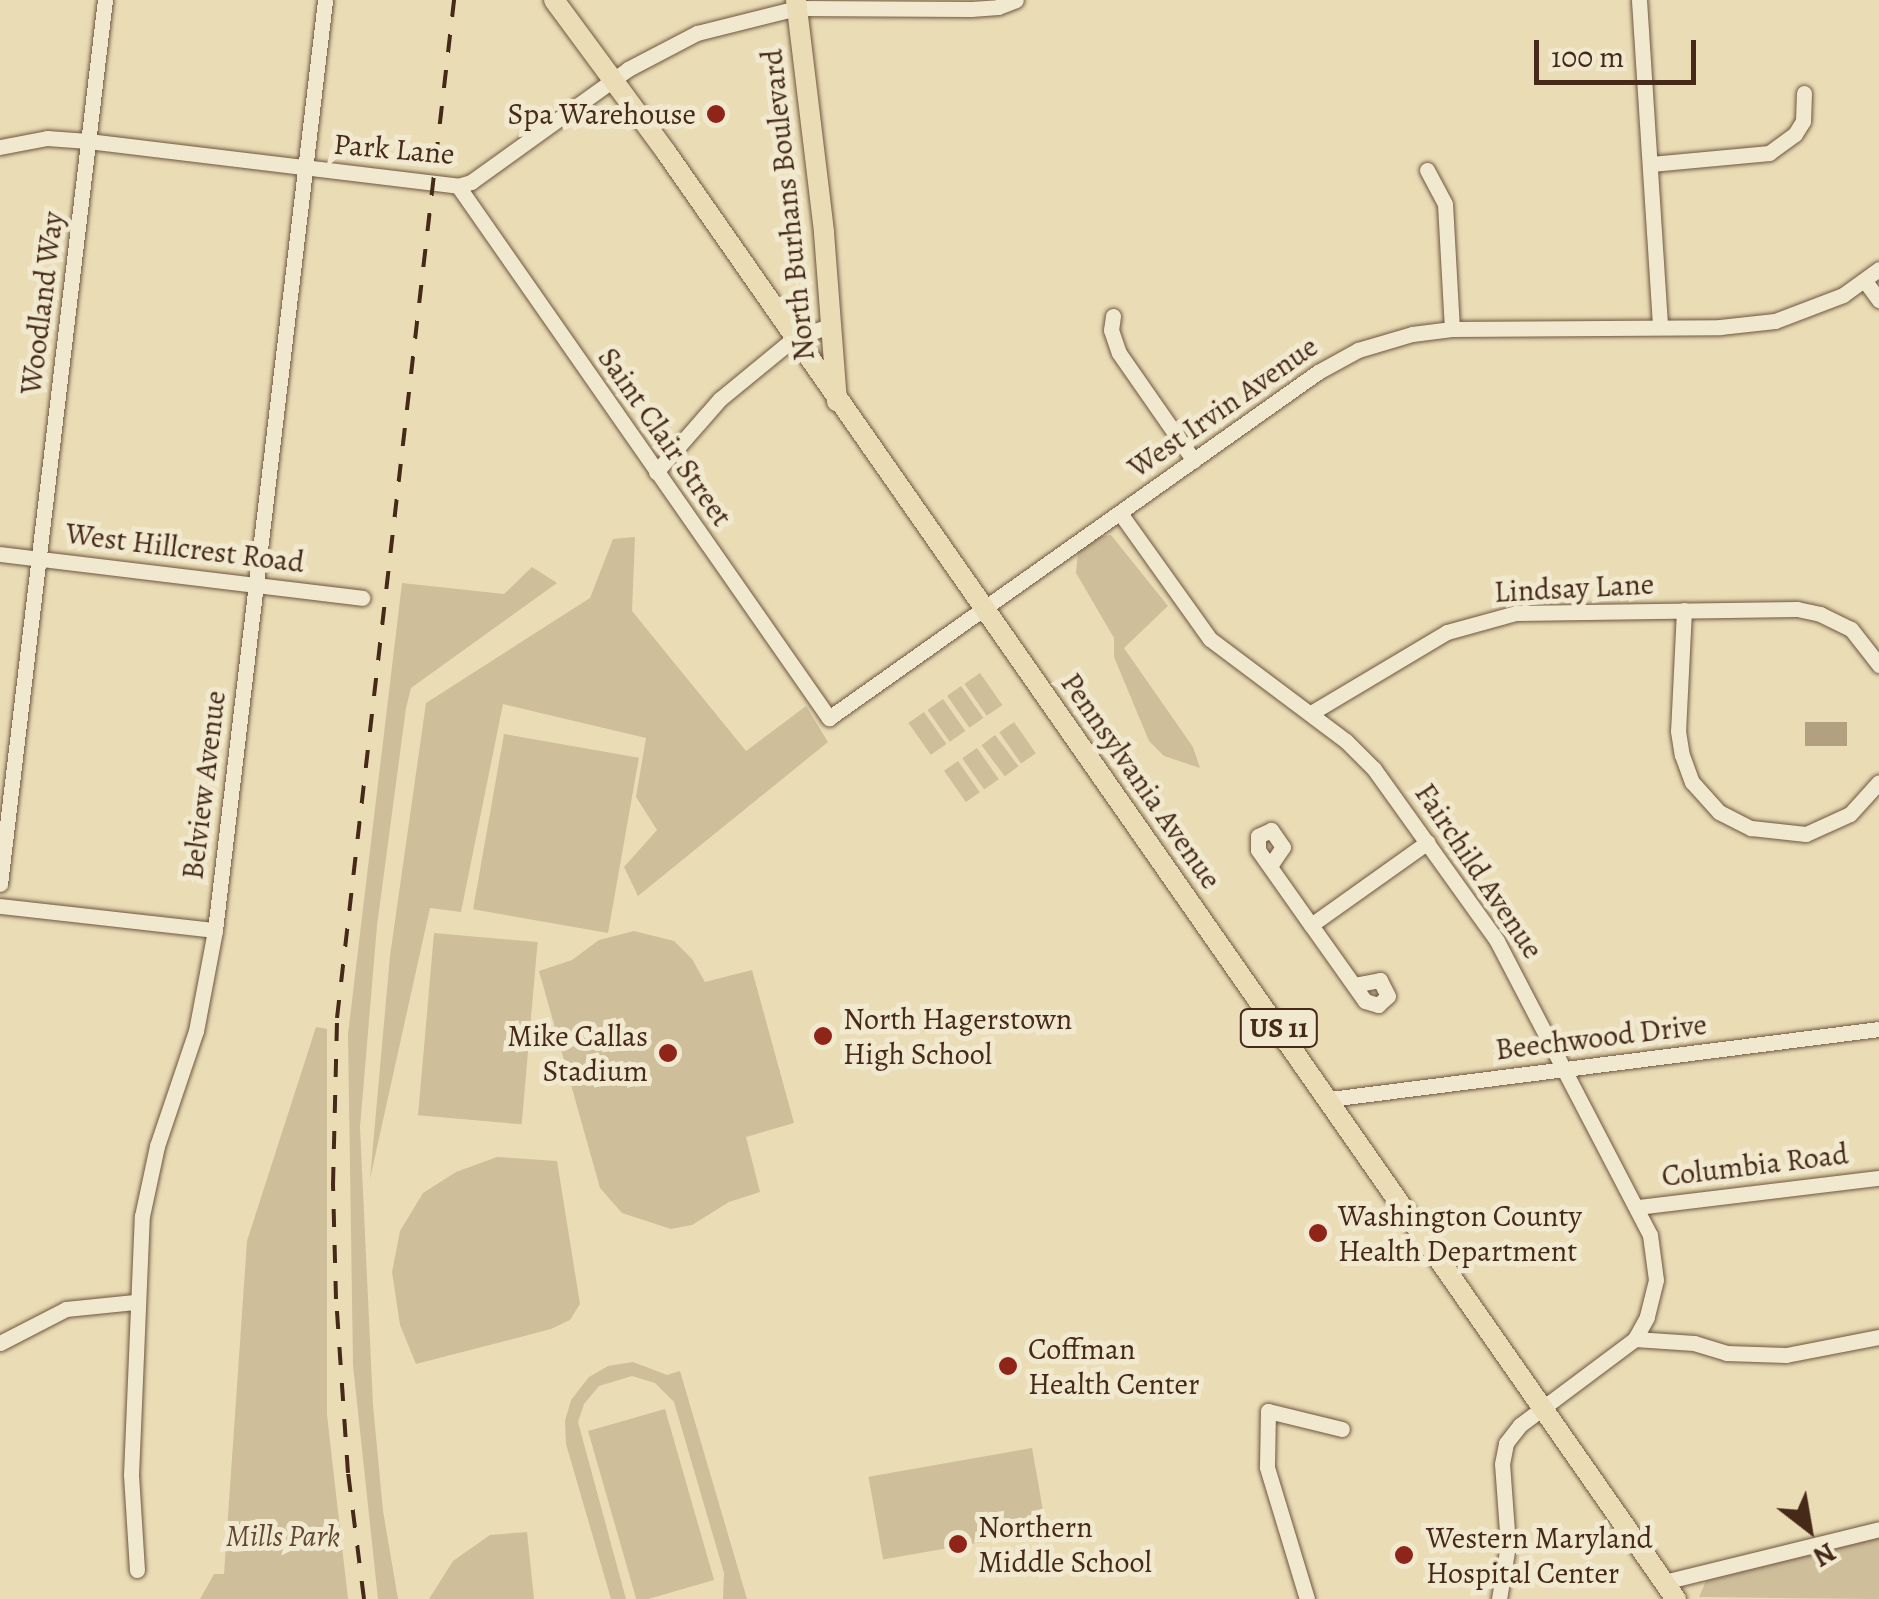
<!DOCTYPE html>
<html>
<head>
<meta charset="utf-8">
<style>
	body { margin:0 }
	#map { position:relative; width:1879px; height:1599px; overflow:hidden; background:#eaddb5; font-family:Alegreya,serif }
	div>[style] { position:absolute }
	.green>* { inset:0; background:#cebe9a; transform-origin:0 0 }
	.water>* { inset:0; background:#b2a080; transform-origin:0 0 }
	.roads { filter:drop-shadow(0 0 2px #6f5640) drop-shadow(0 0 2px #6f5640) }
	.minor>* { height:15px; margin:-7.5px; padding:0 7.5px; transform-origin:7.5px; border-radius:7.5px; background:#f1e9cf }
	.major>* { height:20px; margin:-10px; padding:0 10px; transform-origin:10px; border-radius:10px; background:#eaddb5 }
	.rail>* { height:4px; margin-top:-2px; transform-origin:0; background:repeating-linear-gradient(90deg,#462919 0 18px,transparent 0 36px) }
	.dots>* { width:28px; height:28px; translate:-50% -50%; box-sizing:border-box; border:5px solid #f1e9cf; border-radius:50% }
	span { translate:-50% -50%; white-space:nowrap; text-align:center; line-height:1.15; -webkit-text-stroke:10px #f1e9cf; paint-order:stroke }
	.shield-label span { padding:2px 8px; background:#f1e9cf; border:2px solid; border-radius:8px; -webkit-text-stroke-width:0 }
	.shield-label { font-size:28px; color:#462919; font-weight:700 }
	.poi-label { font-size:30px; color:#462919 }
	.right { translate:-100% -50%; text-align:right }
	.left { translate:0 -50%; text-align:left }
	.street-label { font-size:30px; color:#462919 }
	.park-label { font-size:30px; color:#614733; font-style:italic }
	.north { position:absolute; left:1759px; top:1479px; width:100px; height:100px; -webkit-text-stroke:8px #f1e9cf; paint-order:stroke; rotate:149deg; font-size:28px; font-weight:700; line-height:40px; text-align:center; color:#462919 }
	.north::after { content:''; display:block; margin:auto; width:35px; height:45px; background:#462919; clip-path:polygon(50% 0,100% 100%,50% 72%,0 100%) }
	.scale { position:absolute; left:1534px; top:40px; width:162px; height:45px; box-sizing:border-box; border:5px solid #462919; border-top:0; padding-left:12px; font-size:30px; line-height:35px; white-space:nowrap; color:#462919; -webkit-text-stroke:8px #f1e9cf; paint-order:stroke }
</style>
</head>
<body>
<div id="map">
	<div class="green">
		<div style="clip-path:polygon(1111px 535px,1168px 606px,1124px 648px,1193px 747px,1200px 768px,1164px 756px,1149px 741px,1114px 657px,1114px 638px,1076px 573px,1078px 553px,1091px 538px)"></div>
		<div style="clip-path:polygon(635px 537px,632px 611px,746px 751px,806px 706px,828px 742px,638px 896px,624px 867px,657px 830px,636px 797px,646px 738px,503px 704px,461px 912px,430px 908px,370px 1179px,390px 956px,426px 703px,590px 598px,613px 539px)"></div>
		<div style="clip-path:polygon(532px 567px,557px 583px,411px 688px,406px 708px,377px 926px,360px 1127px,373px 1405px,383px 1511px,398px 1599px,378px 1599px,353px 1365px,348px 1034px,402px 583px,504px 594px)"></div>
		<div style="left:980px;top:673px;width:39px;height:19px;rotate:55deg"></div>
		<div style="left:961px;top:686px;width:39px;height:17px;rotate:55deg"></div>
		<div style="left:943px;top:699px;width:39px;height:19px;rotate:55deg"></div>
		<div style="left:924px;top:712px;width:39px;height:19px;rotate:55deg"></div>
		<div style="left:1014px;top:722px;width:38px;height:18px;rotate:55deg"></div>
		<div style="left:504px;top:734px;width:137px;height:178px;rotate:10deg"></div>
		<div style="left:995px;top:735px;width:39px;height:17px;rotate:53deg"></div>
		<div style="left:977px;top:748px;width:38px;height:18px;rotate:55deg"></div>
		<div style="left:958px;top:761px;width:38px;height:17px;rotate:55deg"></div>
		<div style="clip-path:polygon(634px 931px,674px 941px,692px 959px,705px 982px,752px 970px,794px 1123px,746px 1137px,760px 1192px,729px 1202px,692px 1225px,671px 1229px,622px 1213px,600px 1188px,539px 971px,572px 960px,599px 940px)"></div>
		<div style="left:434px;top:933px;width:104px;height:183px;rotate:5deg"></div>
		<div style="clip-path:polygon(316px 1027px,327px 1029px,327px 1415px,348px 1599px,200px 1599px,214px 1574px,224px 1574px,247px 1241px)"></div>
		<div style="clip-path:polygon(497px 1157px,557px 1161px,580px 1304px,570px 1320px,551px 1329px,416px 1364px,400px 1325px,392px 1272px,400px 1231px,423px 1193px,456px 1172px)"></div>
		<div style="clip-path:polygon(633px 1362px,667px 1375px,680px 1371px,747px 1599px,723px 1599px,724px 1573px,674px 1402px,655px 1383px,632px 1376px,599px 1386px,584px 1404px,578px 1422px,626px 1599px,611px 1599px,566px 1444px,565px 1421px,571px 1400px,589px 1377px,608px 1366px)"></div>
		<div style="left:665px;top:1409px;width:178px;height:80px;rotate:74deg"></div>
		<div style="left:1032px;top:1448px;width:84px;height:166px;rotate:80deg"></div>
		<div style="clip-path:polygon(527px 1532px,534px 1599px,429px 1599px,453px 1561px,490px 1535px)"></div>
		<div style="clip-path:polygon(1879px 1537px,1879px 1599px,1699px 1597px,1706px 1581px)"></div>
	</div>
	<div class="water">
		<div style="left:1805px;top:722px;width:42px;height:24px"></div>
	</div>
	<div class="roads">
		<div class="minor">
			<div style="left:1639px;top:0;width:326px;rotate:86.3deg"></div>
			<div style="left:0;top:147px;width:48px;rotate:-10.8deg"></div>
			<div style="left:47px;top:138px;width:41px;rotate:4.2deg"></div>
			<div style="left:88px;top:141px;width:373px;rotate:6.9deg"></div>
			<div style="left:458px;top:186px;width:14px;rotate:-17deg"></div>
			<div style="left:471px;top:182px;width:193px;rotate:-35.7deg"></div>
			<div style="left:628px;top:69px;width:78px;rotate:-27.6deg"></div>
			<div style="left:697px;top:33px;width:103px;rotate:-14deg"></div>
			<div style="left:797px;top:8px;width:174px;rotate:0.3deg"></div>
			<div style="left:971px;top:9px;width:27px;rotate:-4deg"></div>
			<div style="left:998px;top:7px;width:19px;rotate:-21deg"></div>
			<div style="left:1651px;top:164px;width:119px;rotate:-5.3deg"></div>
			<div style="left:1769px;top:153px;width:32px;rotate:-36deg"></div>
			<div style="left:1795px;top:134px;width:15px;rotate:-58deg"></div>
			<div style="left:1803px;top:121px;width:28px;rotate:-88deg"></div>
			<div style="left:1427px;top:170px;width:38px;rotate:62deg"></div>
			<div style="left:1445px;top:204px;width:125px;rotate:86.8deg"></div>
			<div style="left:458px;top:186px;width:649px;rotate:55.11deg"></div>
			<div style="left:829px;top:718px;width:599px;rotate:-35.28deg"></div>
			<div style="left:1318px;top:372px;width:46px;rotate:-28.8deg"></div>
			<div style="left:1358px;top:350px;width:56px;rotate:-16.5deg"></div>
			<div style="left:1412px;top:334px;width:40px;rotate:-7.1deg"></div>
			<div style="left:1452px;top:329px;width:268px;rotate:-0.4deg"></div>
			<div style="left:1720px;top:327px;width:55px;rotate:-6.2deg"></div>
			<div style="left:1775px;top:321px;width:73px;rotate:-20.9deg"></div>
			<div style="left:1843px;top:295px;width:44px;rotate:-35.8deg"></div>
			<div style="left:1865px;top:281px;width:24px;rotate:54deg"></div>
			<div style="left:1113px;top:316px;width:14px;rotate:98deg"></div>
			<div style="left:1111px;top:330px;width:24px;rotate:71deg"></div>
			<div style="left:1119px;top:353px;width:131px;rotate:55.2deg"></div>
			<div style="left:656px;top:472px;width:97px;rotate:-48.8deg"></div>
			<div style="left:720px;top:399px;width:94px;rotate:-39.4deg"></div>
			<div style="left:793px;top:339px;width:41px;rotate:-19.7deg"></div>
			<div style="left:1120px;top:513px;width:155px;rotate:54.5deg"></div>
			<div style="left:1210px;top:639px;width:170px;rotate:36.9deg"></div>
			<div style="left:1346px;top:741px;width:40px;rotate:45deg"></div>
			<div style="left:1374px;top:769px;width:211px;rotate:54.4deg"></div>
			<div style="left:1497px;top:941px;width:331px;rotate:62.5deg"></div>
			<div style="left:1650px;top:1235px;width:45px;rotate:82.4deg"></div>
			<div style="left:1656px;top:1280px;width:38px;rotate:104deg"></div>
			<div style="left:1647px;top:1317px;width:25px;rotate:119deg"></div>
			<div style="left:0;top:554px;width:365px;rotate:6.9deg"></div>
			<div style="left:1684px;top:610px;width:121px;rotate:92.8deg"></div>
			<div style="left:1678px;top:731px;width:24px;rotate:81deg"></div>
			<div style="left:1682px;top:755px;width:29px;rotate:70deg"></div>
			<div style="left:1692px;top:782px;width:40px;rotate:48deg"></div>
			<div style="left:1719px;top:812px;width:36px;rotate:27deg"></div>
			<div style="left:1751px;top:828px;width:55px;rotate:6.2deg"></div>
			<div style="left:1806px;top:834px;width:48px;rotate:-24.4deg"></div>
			<div style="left:1850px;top:814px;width:43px;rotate:-47.8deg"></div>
			<div style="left:1311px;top:713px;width:158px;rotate:-30.8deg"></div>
			<div style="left:1447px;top:632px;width:72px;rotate:-15.4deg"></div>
			<div style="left:1516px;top:613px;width:281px;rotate:-0.8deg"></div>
			<div style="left:1797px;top:609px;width:24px;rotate:12deg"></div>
			<div style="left:1820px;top:614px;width:34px;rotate:26deg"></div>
			<div style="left:1851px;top:629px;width:46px;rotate:52.1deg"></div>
			<div style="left:1270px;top:866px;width:23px;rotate:-56deg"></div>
			<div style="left:1283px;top:847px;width:21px;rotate:-125deg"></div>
			<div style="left:1271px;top:830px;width:14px;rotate:155deg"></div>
			<div style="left:1258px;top:836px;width:14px;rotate:90deg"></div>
			<div style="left:1258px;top:850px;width:92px;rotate:54.8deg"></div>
			<div style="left:1311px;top:925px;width:93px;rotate:54.6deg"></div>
			<div style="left:1365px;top:1001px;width:14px;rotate:17deg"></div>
			<div style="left:1378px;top:1005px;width:13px;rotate:-42deg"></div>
			<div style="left:1388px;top:996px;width:18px;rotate:-117deg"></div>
			<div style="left:1380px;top:980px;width:26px;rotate:169deg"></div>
			<div style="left:0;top:884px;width:890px;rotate:-83.23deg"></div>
			<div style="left:0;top:906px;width:216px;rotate:6.4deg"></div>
			<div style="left:1311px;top:925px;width:143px;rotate:-35.4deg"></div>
			<div style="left:1330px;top:1099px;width:553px;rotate:-7.27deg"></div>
			<div style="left:1638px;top:1207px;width:243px;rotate:-6.9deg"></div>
			<div style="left:0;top:1343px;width:74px;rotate:-27.3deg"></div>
			<div style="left:66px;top:1309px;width:69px;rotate:-5.8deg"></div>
			<div style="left:137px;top:1570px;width:95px;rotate:-93.6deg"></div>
			<div style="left:131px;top:1475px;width:259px;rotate:-87.6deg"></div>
			<div style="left:142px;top:1216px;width:72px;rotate:-77.9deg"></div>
			<div style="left:157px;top:1146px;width:121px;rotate:-71.3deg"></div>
			<div style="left:196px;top:1031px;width:103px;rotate:-79.3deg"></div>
			<div style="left:215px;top:930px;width:936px;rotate:-83.25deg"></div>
			<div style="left:1664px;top:1582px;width:221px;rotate:-13.8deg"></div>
			<div style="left:1307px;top:1599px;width:138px;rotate:-106.9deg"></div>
			<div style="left:1267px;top:1467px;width:56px;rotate:-89deg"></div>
			<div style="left:1268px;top:1411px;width:76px;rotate:13.7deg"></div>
			<div style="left:1499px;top:1599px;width:55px;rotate:-80.5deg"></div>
			<div style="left:1508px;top:1545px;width:81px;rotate:-94.2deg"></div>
			<div style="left:1502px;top:1464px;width:21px;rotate:-79deg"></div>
			<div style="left:1506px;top:1443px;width:23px;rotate:-52deg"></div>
			<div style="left:1520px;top:1425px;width:144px;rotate:-36.8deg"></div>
			<div style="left:1635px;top:1339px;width:59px;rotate:3.9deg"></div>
			<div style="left:1694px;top:1343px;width:34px;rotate:17deg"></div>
			<div style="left:1726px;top:1353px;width:60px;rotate:1.9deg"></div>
			<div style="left:1786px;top:1355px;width:95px;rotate:-11deg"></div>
		</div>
		<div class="major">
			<div style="left:554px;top:0;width:189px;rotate:53.6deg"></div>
			<div style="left:666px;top:152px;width:1765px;rotate:55.09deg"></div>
			<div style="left:796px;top:0;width:235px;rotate:83.1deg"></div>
			<div style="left:824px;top:233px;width:169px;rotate:85.6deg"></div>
		</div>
	</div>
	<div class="rail">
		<div style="left:364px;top:1599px;width:127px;rotate:-97.2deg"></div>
		<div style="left:348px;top:1473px;width:174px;rotate:-93.9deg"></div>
		<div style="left:336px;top:1299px;width:114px;rotate:-91.5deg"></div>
		<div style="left:333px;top:1185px;width:167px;rotate:-88.6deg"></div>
		<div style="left:337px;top:1018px;width:1025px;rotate:-83.44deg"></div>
	</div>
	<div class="dots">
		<div style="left:716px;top:114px;background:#8f2418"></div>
		<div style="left:823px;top:1036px;background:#8f2418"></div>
		<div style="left:668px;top:1053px;background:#8f2418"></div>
		<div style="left:1318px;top:1233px;background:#8f2418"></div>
		<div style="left:1008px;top:1366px;background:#8f2418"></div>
		<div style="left:958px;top:1544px;background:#8f2418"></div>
		<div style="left:1404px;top:1555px;background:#8f2418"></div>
	</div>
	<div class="shield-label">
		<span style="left:1279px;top:1028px">US 11</span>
	</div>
	<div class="poi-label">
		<span class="right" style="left:696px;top:114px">Spa Warehouse</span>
		<span class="left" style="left:843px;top:1036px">North Hagerstown<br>High School</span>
		<span class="right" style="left:648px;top:1053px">Mike Callas<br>Stadium</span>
		<span class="left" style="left:1338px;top:1233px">Washington County<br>Health Department</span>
		<span class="left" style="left:1028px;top:1366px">Coffman<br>Health Center</span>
		<span class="left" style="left:978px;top:1544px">Northern<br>Middle School</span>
		<span class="left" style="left:1426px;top:1555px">Western Maryland<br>Hospital Center</span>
	</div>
	<div class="street-label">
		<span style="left:394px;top:149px;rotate:5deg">Park Lane</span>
		<span style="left:788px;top:205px;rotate:-96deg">North Burhans Boulevard</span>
		<span style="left:42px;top:303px;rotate:-83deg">Woodland Way</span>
		<span style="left:1223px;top:407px;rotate:-35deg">West Irvin Avenue</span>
		<span style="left:665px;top:437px;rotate:55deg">Saint Clair Street</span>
		<span style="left:185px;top:548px;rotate:7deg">West Hillcrest Road</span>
		<span style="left:1574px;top:588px;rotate:-3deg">Lindsay Lane</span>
		<span style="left:1141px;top:781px;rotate:55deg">Pennsylvania Avenue</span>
		<span style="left:204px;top:785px;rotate:-83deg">Belview Avenue</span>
		<span style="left:1479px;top:871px;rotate:56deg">Fairchild Avenue</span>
		<span style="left:1601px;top:1037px;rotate:-7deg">Beechwood Drive</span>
		<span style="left:1755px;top:1165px;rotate:-7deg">Columbia Road</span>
	</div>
	<div class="park-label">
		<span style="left:283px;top:1536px">Mills Park</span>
	</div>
	<div class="north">N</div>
	<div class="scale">100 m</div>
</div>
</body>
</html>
